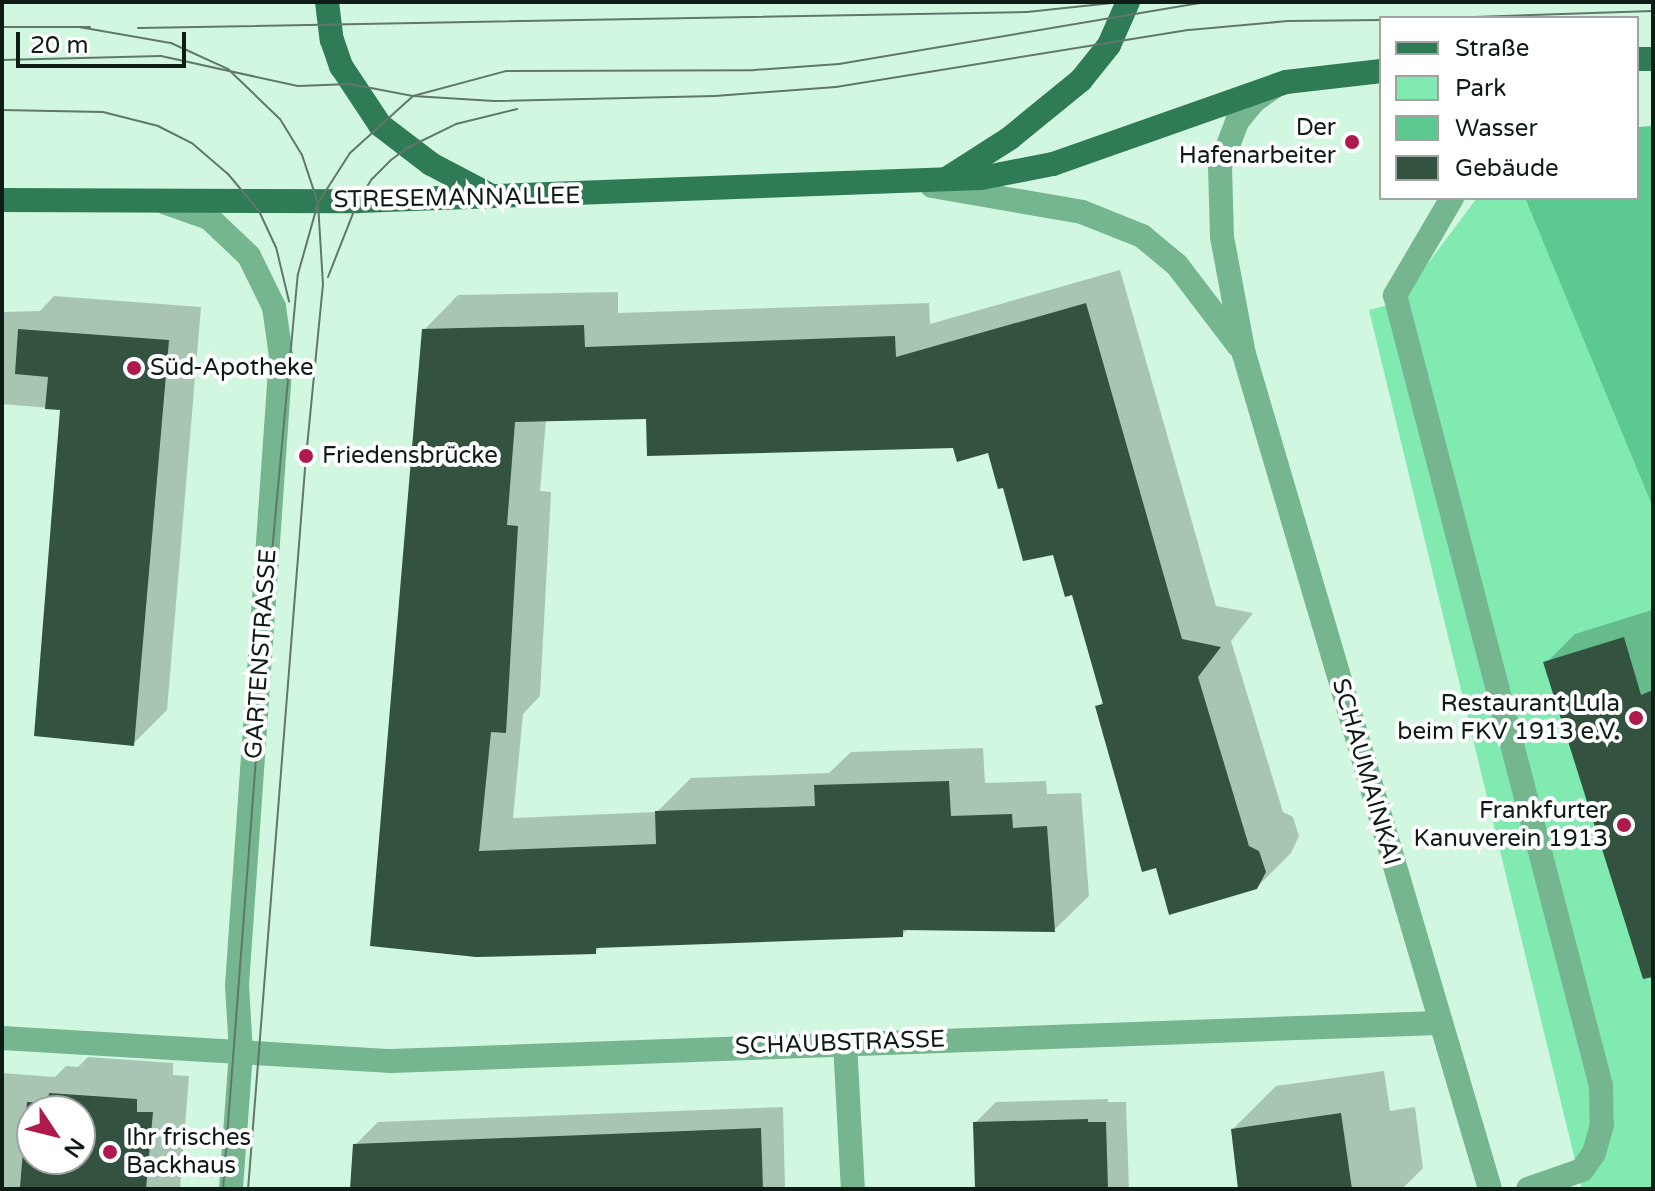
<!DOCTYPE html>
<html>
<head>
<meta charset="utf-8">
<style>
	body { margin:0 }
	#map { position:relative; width:1655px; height:1191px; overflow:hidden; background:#d2f7e0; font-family:"Varela Round",sans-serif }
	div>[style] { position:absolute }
	.green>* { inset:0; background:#80eab1 }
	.water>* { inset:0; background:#5cc991 }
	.pier>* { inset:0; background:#d2f7e0 }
	.shadow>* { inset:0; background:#0003 }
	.building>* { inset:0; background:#335240 }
	.minor>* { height:24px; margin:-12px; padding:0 12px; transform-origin:12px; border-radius:12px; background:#75b691 }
	.major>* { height:24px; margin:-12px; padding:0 12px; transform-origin:12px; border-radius:12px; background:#2f7b55 }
	.tram>* { height:2px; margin:-1px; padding:0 1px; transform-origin:1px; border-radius:1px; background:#60776a }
	.dots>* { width:22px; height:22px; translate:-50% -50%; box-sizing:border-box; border:4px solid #fff; border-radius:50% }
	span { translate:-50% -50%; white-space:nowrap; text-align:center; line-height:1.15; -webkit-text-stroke:8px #fff; paint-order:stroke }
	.poi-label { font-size:24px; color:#0f1c15 }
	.right { translate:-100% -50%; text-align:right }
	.left { translate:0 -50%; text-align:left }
	.street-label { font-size:24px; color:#0f1c15 }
	.frame { position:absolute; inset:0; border:4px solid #0f1c15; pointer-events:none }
	.legend { position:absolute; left:1379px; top:16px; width:260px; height:184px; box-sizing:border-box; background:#fff; border:2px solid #9fa4a1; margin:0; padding:10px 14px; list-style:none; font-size:24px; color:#0f1c15 }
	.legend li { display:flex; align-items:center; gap:16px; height:40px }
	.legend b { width:40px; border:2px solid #9fa4a1 }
	.north { position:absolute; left:16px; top:1095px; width:80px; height:80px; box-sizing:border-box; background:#fff; border:2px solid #9fa4a1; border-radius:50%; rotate:125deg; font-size:22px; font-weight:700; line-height:32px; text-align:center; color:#0f1c15 }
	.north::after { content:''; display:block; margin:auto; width:28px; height:36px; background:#ad1a4b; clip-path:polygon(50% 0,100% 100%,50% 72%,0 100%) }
	.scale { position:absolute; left:16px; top:32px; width:170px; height:36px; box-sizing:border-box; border:4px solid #0f1c15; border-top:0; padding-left:10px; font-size:24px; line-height:28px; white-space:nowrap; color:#0f1c15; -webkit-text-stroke:6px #fff; paint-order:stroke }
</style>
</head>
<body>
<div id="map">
	<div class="green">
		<div style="clip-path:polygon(1477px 198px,1525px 198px,1653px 508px,1653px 1189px,1582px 1189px,1369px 310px,1399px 302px)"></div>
	</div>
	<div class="water">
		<div style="clip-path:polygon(1653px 2px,1653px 508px,1525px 198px,1637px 198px,1637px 18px)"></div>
	</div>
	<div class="pier">
		<div style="clip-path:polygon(1495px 2px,1653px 2px,1653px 126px,1637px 127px,1637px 18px,1496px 18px)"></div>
	</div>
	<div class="shadow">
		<div style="clip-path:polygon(1120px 270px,1216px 606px,1253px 613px,1231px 641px,1283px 812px,1293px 817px,1299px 836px,1291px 853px,1256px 888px,1157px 866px,1098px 707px,1104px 700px,1073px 592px,1054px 553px,1004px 486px,989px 451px,648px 417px,546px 420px,540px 491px,551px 492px,540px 696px,523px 714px,513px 818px,657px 812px,691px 778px,829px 773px,851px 752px,983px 748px,985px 783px,1046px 781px,1047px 794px,1081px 793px,1089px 896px,1054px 930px,909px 928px,902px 935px,600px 946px,595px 952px,476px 955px,424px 330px,458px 295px,618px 292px,618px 313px,929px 303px,930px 324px)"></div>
		<div style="clip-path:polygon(54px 296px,201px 307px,167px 710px,134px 743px,62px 409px,2px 404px,2px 312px,40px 311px)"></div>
		<div style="clip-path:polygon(1652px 610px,1653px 611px,1653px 913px,1546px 663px,1575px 634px)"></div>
		<div style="clip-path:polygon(evenodd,88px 1057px,173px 1063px,173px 1075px,189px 1076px,180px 1189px,2px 1189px,2px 1073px,55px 1077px,66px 1066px,78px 1067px,88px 1057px,32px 1111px,80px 1111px,80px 1159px,32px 1159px,32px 1111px)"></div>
		<div style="clip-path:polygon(1384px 1071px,1390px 1111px,1415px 1107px,1419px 1138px,1423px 1168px,1402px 1189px,1241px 1189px,1233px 1129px,1276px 1086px)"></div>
		<div style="clip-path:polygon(1108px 1099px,1108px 1102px,1126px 1102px,1129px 1189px,977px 1189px,975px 1123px,996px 1102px)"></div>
		<div style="clip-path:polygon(783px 1107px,785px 1189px,352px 1189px,355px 1145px,378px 1122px)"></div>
	</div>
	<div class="building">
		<div style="clip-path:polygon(1086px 303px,1182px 639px,1221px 647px,1198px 677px,1249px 846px,1259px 851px,1266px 872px,1257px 889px,1169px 915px,1156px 868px,1142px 872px,1095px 706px,1103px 704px,1072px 595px,1065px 597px,1053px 555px,1023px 561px,1003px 488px,998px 489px,988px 453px,957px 462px,953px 448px,647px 456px,646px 419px,515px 422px,507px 525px,518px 526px,506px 733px,491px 732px,479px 851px,656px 844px,655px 811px,815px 806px,814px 785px,949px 781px,951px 816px,1012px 814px,1013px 828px,1047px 826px,1055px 932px,903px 930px,903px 937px,596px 948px,596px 954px,476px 957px,370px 946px,422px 329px,584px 325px,585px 347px,895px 336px,896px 357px)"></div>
		<div style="clip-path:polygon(18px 329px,169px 340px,134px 746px,34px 736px,60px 410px,45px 409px,48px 377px,15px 374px)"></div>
		<div style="clip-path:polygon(1624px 637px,1641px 695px,1653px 690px,1653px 977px,1643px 979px,1543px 662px)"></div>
		<div style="clip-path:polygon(evenodd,49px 1093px,137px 1099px,137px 1112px,153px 1112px,146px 1189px,20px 1187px,27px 1102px,47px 1103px,49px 1093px,32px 1111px,80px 1111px,80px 1159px,32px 1159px,32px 1111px)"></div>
		<div style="clip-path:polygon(1341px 1113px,1352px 1189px,1238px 1189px,1231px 1129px)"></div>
		<div style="clip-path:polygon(1088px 1119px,1088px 1122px,1106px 1122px,1108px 1189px,975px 1189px,973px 1122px)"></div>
		<div style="clip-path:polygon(761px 1128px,763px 1189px,350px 1189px,353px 1144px)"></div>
	</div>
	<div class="minor">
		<div style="left:1272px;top:88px;width:24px;rotate:144deg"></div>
		<div style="left:1253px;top:102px;width:26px;rotate:129deg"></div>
		<div style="left:1237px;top:122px;width:47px;rotate:111.1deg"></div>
		<div style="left:1220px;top:166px;width:71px;rotate:88.4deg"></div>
		<div style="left:1222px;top:237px;width:119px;rotate:79.4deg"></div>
		<div style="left:1244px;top:354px;width:870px;rotate:73.58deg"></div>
		<div style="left:932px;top:186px;width:152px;rotate:9.8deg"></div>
		<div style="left:1082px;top:212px;width:65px;rotate:21.8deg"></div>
		<div style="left:1142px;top:236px;width:45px;rotate:39.6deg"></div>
		<div style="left:1177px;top:265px;width:101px;rotate:52.7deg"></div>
		<div style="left:1452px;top:198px;width:113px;rotate:120.4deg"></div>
		<div style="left:1395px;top:295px;width:817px;rotate:75.4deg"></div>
		<div style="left:1601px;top:1086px;width:39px;rotate:89deg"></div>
		<div style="left:1602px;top:1125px;width:29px;rotate:106deg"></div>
		<div style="left:1594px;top:1153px;width:21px;rotate:125deg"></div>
		<div style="left:1582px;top:1170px;width:57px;rotate:160.6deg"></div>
		<div style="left:166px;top:203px;width:46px;rotate:19.2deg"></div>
		<div style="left:209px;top:218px;width:55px;rotate:43.5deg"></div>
		<div style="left:249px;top:256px;width:57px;rotate:63.9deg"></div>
		<div style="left:274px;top:307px;width:49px;rotate:81.9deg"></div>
		<div style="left:281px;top:356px;width:631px;rotate:94deg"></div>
		<div style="left:237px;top:985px;width:67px;rotate:86.6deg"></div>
		<div style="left:241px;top:1052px;width:137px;rotate:94.2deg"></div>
		<div style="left:2px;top:1038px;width:390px;rotate:3.4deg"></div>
		<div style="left:391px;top:1061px;width:1048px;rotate:-2.08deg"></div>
		<div style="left:845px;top:1043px;width:146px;rotate:86.9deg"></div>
	</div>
	<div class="major">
		<div style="left:327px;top:2px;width:38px;rotate:83deg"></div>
		<div style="left:332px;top:40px;width:28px;rotate:71deg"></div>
		<div style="left:341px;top:66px;width:71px;rotate:56.5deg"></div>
		<div style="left:380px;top:125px;width:64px;rotate:37.4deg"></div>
		<div style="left:431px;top:164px;width:64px;rotate:27.8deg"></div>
		<div style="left:1637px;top:59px;width:16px"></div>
		<div style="left:946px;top:179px;width:76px;rotate:-32.6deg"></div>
		<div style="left:1010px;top:138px;width:92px;rotate:-39.2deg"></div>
		<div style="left:1081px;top:80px;width:45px;rotate:-51.3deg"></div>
		<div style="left:1109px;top:45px;width:47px;rotate:-66.2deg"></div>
		<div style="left:2px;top:200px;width:356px;rotate:0.2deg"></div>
		<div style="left:358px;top:201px;width:623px;rotate:-2.11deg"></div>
		<div style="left:981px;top:178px;width:73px;rotate:-11deg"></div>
		<div style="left:1053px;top:164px;width:247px;rotate:-19.4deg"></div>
		<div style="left:1286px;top:82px;width:96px;rotate:-6.6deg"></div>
	</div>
	<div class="tram">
		<div style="left:1443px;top:18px;width:210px;rotate:-1.9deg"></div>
		<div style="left:2px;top:27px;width:88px"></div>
		<div style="left:79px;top:27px;width:93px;rotate:9.9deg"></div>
		<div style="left:171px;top:43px;width:63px;rotate:24.5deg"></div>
		<div style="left:228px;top:69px;width:72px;rotate:43.9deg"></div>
		<div style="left:280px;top:119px;width:42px;rotate:58.6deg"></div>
		<div style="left:302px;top:155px;width:51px;rotate:71.6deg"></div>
		<div style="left:318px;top:203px;width:81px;rotate:86.5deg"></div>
		<div style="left:323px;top:284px;width:173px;rotate:95.6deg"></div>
		<div style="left:306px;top:456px;width:735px;rotate:94.52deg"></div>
		<div style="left:138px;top:28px;width:889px;rotate:-1.03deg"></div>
		<div style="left:1027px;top:12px;width:95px;rotate:-6.1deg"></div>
		<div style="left:2px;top:60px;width:159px;rotate:-1.4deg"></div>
		<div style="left:161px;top:56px;width:140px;rotate:12.4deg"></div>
		<div style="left:298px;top:86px;width:52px;rotate:-2.2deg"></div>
		<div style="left:350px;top:84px;width:64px;rotate:10.8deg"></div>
		<div style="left:413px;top:96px;width:81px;rotate:3.5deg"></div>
		<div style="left:494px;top:101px;width:221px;rotate:-1.3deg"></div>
		<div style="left:715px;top:96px;width:121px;rotate:-4.3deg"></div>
		<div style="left:836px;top:87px;width:358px;rotate:-9.2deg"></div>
		<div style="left:1189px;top:30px;width:99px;rotate:-5.2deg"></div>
		<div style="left:1288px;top:21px;width:93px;rotate:-0.6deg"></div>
		<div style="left:2px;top:110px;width:101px;rotate:1.1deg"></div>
		<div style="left:103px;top:112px;width:57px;rotate:14.3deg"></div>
		<div style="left:158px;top:126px;width:39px;rotate:27deg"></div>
		<div style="left:193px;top:144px;width:46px;rotate:40.6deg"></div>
		<div style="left:228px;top:174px;width:48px;rotate:50deg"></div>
		<div style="left:259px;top:211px;width:40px;rotate:65deg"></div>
		<div style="left:276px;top:247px;width:56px;rotate:76.5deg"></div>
		<div style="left:328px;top:277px;width:82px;rotate:-68.5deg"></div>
		<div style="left:358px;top:201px;width:26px;rotate:-58deg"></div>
		<div style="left:372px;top:179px;width:27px;rotate:-45deg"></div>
		<div style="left:391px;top:160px;width:20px;rotate:-37deg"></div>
		<div style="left:407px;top:148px;width:55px;rotate:-26.1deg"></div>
		<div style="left:456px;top:124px;width:63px;rotate:-13.8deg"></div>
		<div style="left:223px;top:1189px;width:628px;rotate:-85.62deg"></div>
		<div style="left:271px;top:563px;width:290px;rotate:-84.7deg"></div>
		<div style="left:298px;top:274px;width:74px;rotate:-74.3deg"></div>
		<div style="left:318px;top:203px;width:59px;rotate:-57.4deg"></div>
		<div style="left:350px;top:153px;width:85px;rotate:-42.1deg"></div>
		<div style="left:413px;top:96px;width:96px;rotate:-15deg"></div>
		<div style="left:506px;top:71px;width:248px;rotate:-0.2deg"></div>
		<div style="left:754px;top:70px;width:85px;rotate:-4deg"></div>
		<div style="left:839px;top:64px;width:372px;rotate:-9.6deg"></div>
	</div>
	<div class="dots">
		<div style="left:1352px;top:142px;background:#ad1a4b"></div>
		<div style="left:134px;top:368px;background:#ad1a4b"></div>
		<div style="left:306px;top:456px;background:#ad1a4b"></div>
		<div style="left:1636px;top:718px;background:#ad1a4b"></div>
		<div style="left:1624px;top:825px;background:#ad1a4b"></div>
		<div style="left:110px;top:1152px;background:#ad1a4b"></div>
	</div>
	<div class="poi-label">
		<span class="right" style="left:1336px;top:142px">Der<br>Hafenarbeiter</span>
		<span class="left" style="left:150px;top:368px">Süd-Apotheke</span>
		<span class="left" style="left:322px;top:456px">Friedensbrücke</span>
		<span class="right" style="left:1620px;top:718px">Restaurant Lula<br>beim FKV 1913 e.V.</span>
		<span class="right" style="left:1608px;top:825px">Frankfurter<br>Kanuverein 1913</span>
		<span class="left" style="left:126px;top:1152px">Ihr frisches<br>Backhaus</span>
	</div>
	<div class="street-label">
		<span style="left:457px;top:198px;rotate:-1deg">STRESEMANNALLEE</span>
		<span style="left:261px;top:654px;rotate:-86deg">GARTENSTRASSE</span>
		<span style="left:1366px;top:772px;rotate:74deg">SCHAUMAINKAI</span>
		<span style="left:840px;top:1043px;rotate:-2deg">SCHAUBSTRASSE</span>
	</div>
	<div class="frame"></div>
	<ul class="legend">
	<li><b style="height:10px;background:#2f7b55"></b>Straße</li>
	<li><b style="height:22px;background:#80eab1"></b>Park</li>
	<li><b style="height:22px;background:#5cc991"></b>Wasser</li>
	<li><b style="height:22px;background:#335240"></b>Gebäude</li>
	</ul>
	<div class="north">N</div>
	<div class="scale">20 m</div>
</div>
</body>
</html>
